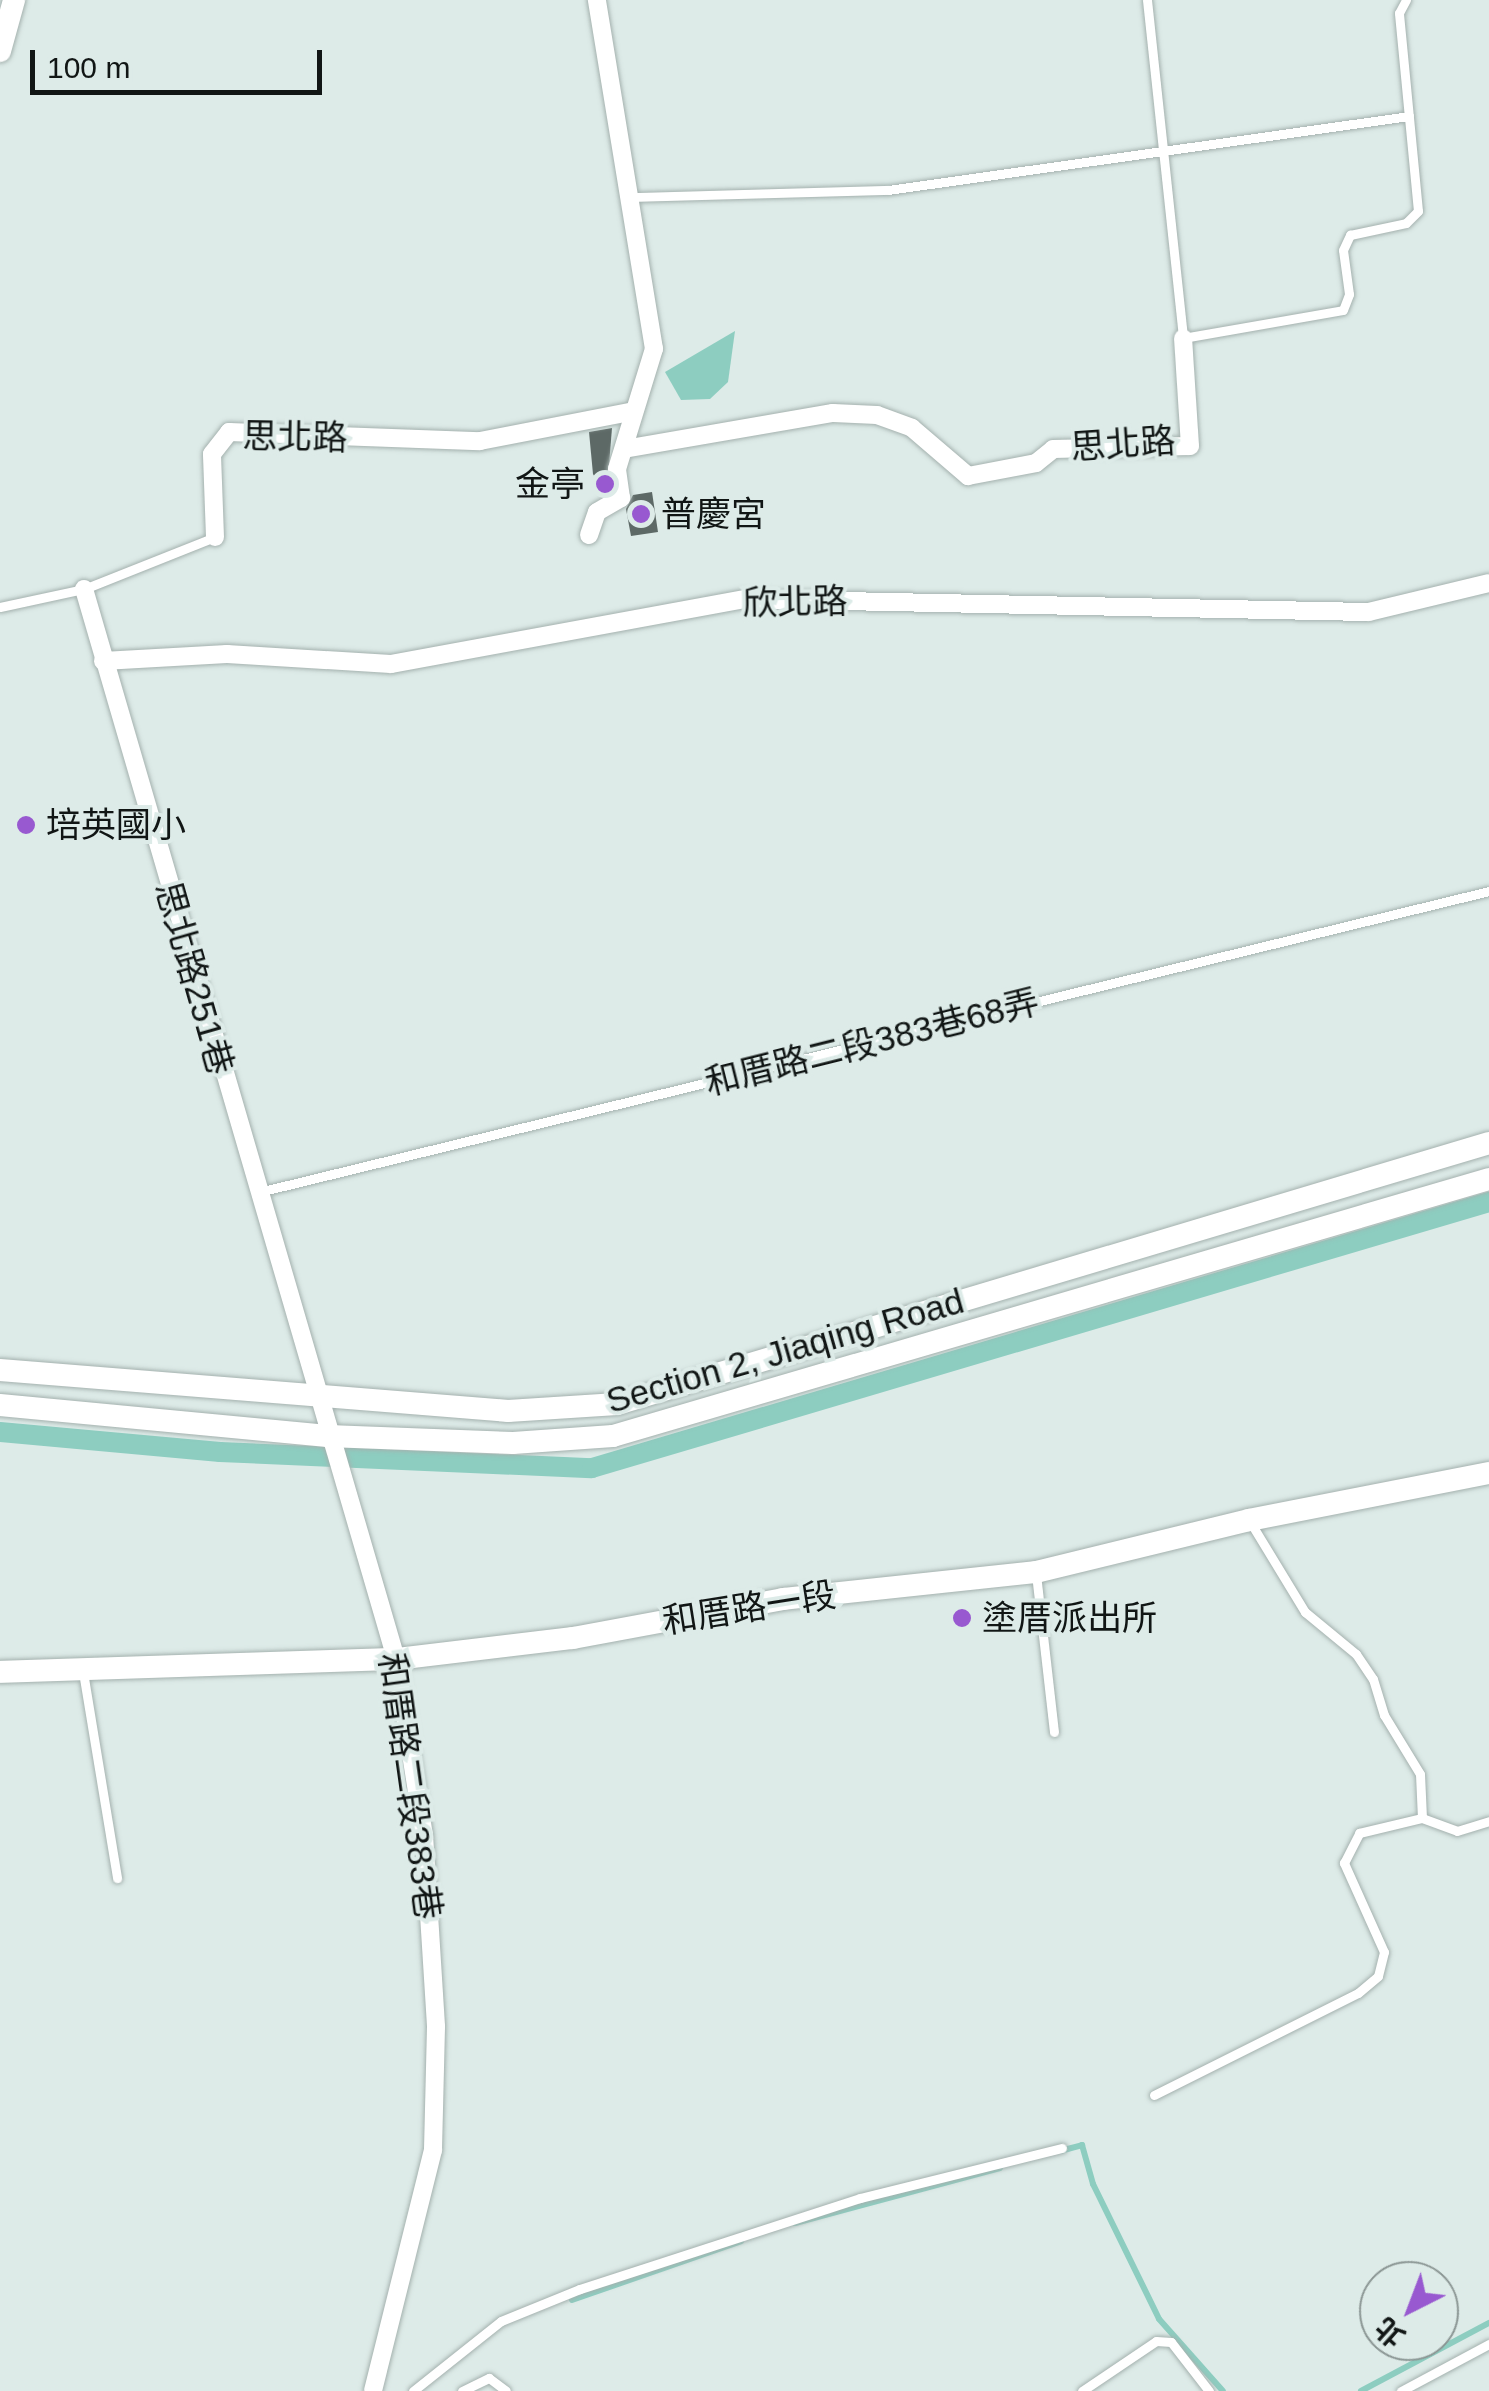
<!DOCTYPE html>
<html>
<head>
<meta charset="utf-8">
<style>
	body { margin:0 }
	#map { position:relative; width:1489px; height:2391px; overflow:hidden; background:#ddebe8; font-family:Helvetica,"Noto Sans TC",sans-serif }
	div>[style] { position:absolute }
	.water>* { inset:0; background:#8dcdc0 }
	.stream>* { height:6px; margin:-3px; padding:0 3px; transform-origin:3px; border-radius:3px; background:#8dcdc0 }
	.canal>* { height:20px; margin:-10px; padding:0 10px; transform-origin:10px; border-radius:10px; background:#8dcdc0 }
	.building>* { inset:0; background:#5d6966 }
	.roads { filter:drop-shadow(0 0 2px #a4b1ae) drop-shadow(0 0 2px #a4b1ae) }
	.service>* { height:9px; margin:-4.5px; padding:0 4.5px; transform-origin:4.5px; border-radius:4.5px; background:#fff }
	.minor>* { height:18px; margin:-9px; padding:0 9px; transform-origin:9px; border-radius:9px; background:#fff }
	.tertiary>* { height:22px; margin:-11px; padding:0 11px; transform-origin:11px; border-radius:11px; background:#fff }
	.dots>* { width:28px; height:28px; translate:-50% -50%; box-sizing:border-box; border:5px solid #ddebe8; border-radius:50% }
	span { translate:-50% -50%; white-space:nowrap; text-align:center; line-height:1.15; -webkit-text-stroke:8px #ddebe8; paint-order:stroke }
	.street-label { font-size:35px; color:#111615 }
	.poi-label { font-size:35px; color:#111615 }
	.right { translate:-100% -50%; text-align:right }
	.left { translate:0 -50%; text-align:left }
	.north { position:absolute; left:1359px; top:2261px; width:100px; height:100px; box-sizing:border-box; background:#ddebe8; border:2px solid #8b9694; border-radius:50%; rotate:222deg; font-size:28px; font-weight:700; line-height:40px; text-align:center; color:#111615 }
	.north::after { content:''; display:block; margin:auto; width:35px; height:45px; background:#9859d0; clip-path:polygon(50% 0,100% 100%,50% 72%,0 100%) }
	.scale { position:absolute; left:30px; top:50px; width:292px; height:45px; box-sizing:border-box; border:5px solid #111615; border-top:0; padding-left:12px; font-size:30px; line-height:35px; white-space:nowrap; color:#111615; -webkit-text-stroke:8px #ddebe8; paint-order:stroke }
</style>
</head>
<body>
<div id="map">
	<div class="water">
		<div style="clip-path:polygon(735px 331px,728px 382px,710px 399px,681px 400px,665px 372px)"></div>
	</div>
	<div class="stream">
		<div style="left:1060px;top:2151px;width:23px;rotate:-15deg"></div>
		<div style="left:1082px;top:2145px;width:41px;rotate:74.2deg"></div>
		<div style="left:1093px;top:2184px;width:150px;rotate:63.9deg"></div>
		<div style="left:1159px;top:2319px;width:96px;rotate:48.4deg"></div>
		<div style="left:795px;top:2223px;width:212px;rotate:-15deg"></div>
		<div style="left:572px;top:2300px;width:179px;rotate:-19.2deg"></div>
		<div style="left:1361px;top:2391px;width:145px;rotate:-28deg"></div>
	</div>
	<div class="canal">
		<div style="left:0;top:1432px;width:221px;rotate:5.2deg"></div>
		<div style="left:220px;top:1452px;width:372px;rotate:2.5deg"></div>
		<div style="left:592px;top:1468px;width:936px;rotate:-16.52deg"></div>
	</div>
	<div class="building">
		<div style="clip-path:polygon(612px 428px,607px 490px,603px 491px,593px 474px,589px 432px)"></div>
		<div style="clip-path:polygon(652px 492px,658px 532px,631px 536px,626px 509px,633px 495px)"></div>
	</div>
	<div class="roads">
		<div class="service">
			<div style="left:1147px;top:0;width:340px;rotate:83.9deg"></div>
			<div style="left:1183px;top:338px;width:162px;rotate:-9.9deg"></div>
			<div style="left:1343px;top:310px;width:17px;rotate:-69deg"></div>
			<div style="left:1349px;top:294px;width:44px;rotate:-97.8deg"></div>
			<div style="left:1343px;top:250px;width:17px;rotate:-65deg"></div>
			<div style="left:1350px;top:235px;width:57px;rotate:-12.1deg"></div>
			<div style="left:1406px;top:223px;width:17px;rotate:-45deg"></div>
			<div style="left:1418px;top:211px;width:199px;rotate:-95.5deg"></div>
			<div style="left:1399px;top:13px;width:15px;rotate:-62deg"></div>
			<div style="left:634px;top:197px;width:254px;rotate:-1.6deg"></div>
			<div style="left:888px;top:190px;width:526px;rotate:-8.08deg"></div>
			<div style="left:0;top:607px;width:86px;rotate:-12.1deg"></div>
			<div style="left:84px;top:589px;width:141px;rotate:-21.7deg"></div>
			<div style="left:259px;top:1192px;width:1266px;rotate:-13.75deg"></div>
			<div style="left:1249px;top:1520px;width:108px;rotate:58.7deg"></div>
			<div style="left:1305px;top:1612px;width:66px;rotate:39.5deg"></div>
			<div style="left:1356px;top:1654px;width:30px;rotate:56deg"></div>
			<div style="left:1373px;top:1679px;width:38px;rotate:73deg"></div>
			<div style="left:1384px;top:1715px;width:69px;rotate:58.6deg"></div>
			<div style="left:1420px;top:1774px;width:44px;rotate:87.4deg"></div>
			<div style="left:1422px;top:1818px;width:37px;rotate:20deg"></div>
			<div style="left:1457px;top:1831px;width:34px;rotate:-17deg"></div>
			<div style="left:1036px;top:1574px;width:159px;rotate:83.5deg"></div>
			<div style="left:83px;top:1672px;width:209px;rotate:80.6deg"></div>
			<div style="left:1154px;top:2095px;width:228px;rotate:-26.6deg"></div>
			<div style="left:1358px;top:1993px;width:26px;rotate:-40deg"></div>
			<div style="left:1378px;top:1976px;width:25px;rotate:-76deg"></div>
			<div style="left:1384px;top:1952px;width:98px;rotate:-114.2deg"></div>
			<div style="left:1344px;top:1863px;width:34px;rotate:-63deg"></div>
			<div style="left:1359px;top:1833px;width:65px;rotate:-13.4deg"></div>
			<div style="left:413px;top:2391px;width:112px;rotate:-38.5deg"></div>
			<div style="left:501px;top:2321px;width:85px;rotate:-22.1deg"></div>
			<div style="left:580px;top:2289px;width:294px;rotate:-18deg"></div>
			<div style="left:860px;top:2198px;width:208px;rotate:-13.9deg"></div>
			<div style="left:462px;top:2391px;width:30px;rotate:-26deg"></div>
			<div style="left:489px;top:2378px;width:21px;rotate:37deg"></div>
			<div style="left:1082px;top:2391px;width:89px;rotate:-34deg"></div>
			<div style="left:1156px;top:2341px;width:15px;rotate:4deg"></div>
			<div style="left:1171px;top:2342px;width:62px;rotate:52.2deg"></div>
			<div style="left:1401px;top:2391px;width:100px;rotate:-28.1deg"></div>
		</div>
		<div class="minor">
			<div style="left:624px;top:449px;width:212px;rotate:-9.8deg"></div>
			<div style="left:833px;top:413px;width:44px;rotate:2.6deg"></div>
			<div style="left:877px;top:415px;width:37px;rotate:20deg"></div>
			<div style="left:912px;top:428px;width:74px;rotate:40.6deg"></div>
			<div style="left:968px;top:476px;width:69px;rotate:-10.8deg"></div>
			<div style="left:1036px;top:463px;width:22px;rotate:-39deg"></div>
			<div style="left:1053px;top:449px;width:137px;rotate:-1.3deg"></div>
			<div style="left:1190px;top:446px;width:108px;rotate:-93.7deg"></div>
			<div style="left:589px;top:535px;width:24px;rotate:-71deg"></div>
			<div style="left:597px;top:512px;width:28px;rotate:-30deg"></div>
			<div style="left:621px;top:498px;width:29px;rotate:-98deg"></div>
			<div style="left:617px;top:469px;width:126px;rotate:-72.9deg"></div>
			<div style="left:654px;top:349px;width:354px;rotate:-99.3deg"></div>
			<div style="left:215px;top:537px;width:83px;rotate:-92.1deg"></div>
			<div style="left:212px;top:454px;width:28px;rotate:-52deg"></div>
			<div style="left:229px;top:432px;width:251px;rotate:2.1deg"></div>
			<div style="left:480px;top:441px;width:157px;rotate:-11deg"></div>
			<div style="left:84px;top:589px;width:1115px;rotate:73.74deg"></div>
			<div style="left:396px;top:1659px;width:178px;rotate:81deg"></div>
			<div style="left:424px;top:1835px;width:192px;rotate:86.4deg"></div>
			<div style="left:436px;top:2027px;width:123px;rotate:91.4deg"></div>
			<div style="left:433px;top:2150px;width:248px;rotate:104deg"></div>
			<div style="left:103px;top:661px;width:124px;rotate:-3.2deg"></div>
			<div style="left:227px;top:654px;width:164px;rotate:3.5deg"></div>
			<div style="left:391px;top:664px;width:361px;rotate:-10.4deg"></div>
			<div style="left:746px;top:599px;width:623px;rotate:1.2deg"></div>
			<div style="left:1369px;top:612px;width:123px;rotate:-13.6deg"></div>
		</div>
		<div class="tertiary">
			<div style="left:0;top:51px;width:53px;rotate:-74.6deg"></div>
			<div style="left:0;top:1370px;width:510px;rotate:4.61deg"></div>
			<div style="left:508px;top:1411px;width:109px;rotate:-3.7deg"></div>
			<div style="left:617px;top:1404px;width:910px;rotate:-16.66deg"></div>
			<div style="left:0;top:1405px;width:329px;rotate:5.4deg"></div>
			<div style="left:328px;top:1436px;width:185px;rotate:2.2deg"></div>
			<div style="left:513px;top:1443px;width:100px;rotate:-4deg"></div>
			<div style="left:613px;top:1436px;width:913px;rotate:-16.35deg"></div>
			<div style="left:0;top:1672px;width:396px;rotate:-1.9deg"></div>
			<div style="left:396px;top:1659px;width:178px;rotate:-6.8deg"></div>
			<div style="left:573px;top:1638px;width:214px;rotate:-10.5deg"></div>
			<div style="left:783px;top:1599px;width:254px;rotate:-6.1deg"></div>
			<div style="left:1036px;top:1572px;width:219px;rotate:-13.7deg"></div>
			<div style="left:1249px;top:1520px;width:245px;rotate:-11.1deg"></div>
		</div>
	</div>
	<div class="dots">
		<div style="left:605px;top:484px;background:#9859d0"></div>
		<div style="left:641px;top:514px;background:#9859d0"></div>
		<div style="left:26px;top:825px;background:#9859d0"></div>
		<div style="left:962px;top:1618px;background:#9859d0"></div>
	</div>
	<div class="street-label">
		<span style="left:295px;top:437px;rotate:1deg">思北路</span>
		<span style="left:1123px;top:444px;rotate:-4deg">思北路</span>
		<span style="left:795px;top:602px;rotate:-1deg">欣北路</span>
		<span style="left:194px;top:978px;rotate:74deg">思北路251巷</span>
		<span style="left:872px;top:1042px;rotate:-14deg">和厝路二段383巷68弄</span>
		<span style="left:785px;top:1351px;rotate:-16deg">Section 2, Jiaqing Road</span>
		<span style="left:749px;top:1608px;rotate:-9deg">和厝路一段</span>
		<span style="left:410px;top:1786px;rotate:82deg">和厝路二段383巷</span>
	</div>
	<div class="poi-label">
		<span class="right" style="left:585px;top:484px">金亭</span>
		<span class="left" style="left:661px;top:514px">普慶宮</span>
		<span class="left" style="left:46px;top:825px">培英國小</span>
		<span class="left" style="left:982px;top:1618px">塗厝派出所</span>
	</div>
	<div class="north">北</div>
	<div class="scale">100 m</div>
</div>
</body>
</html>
